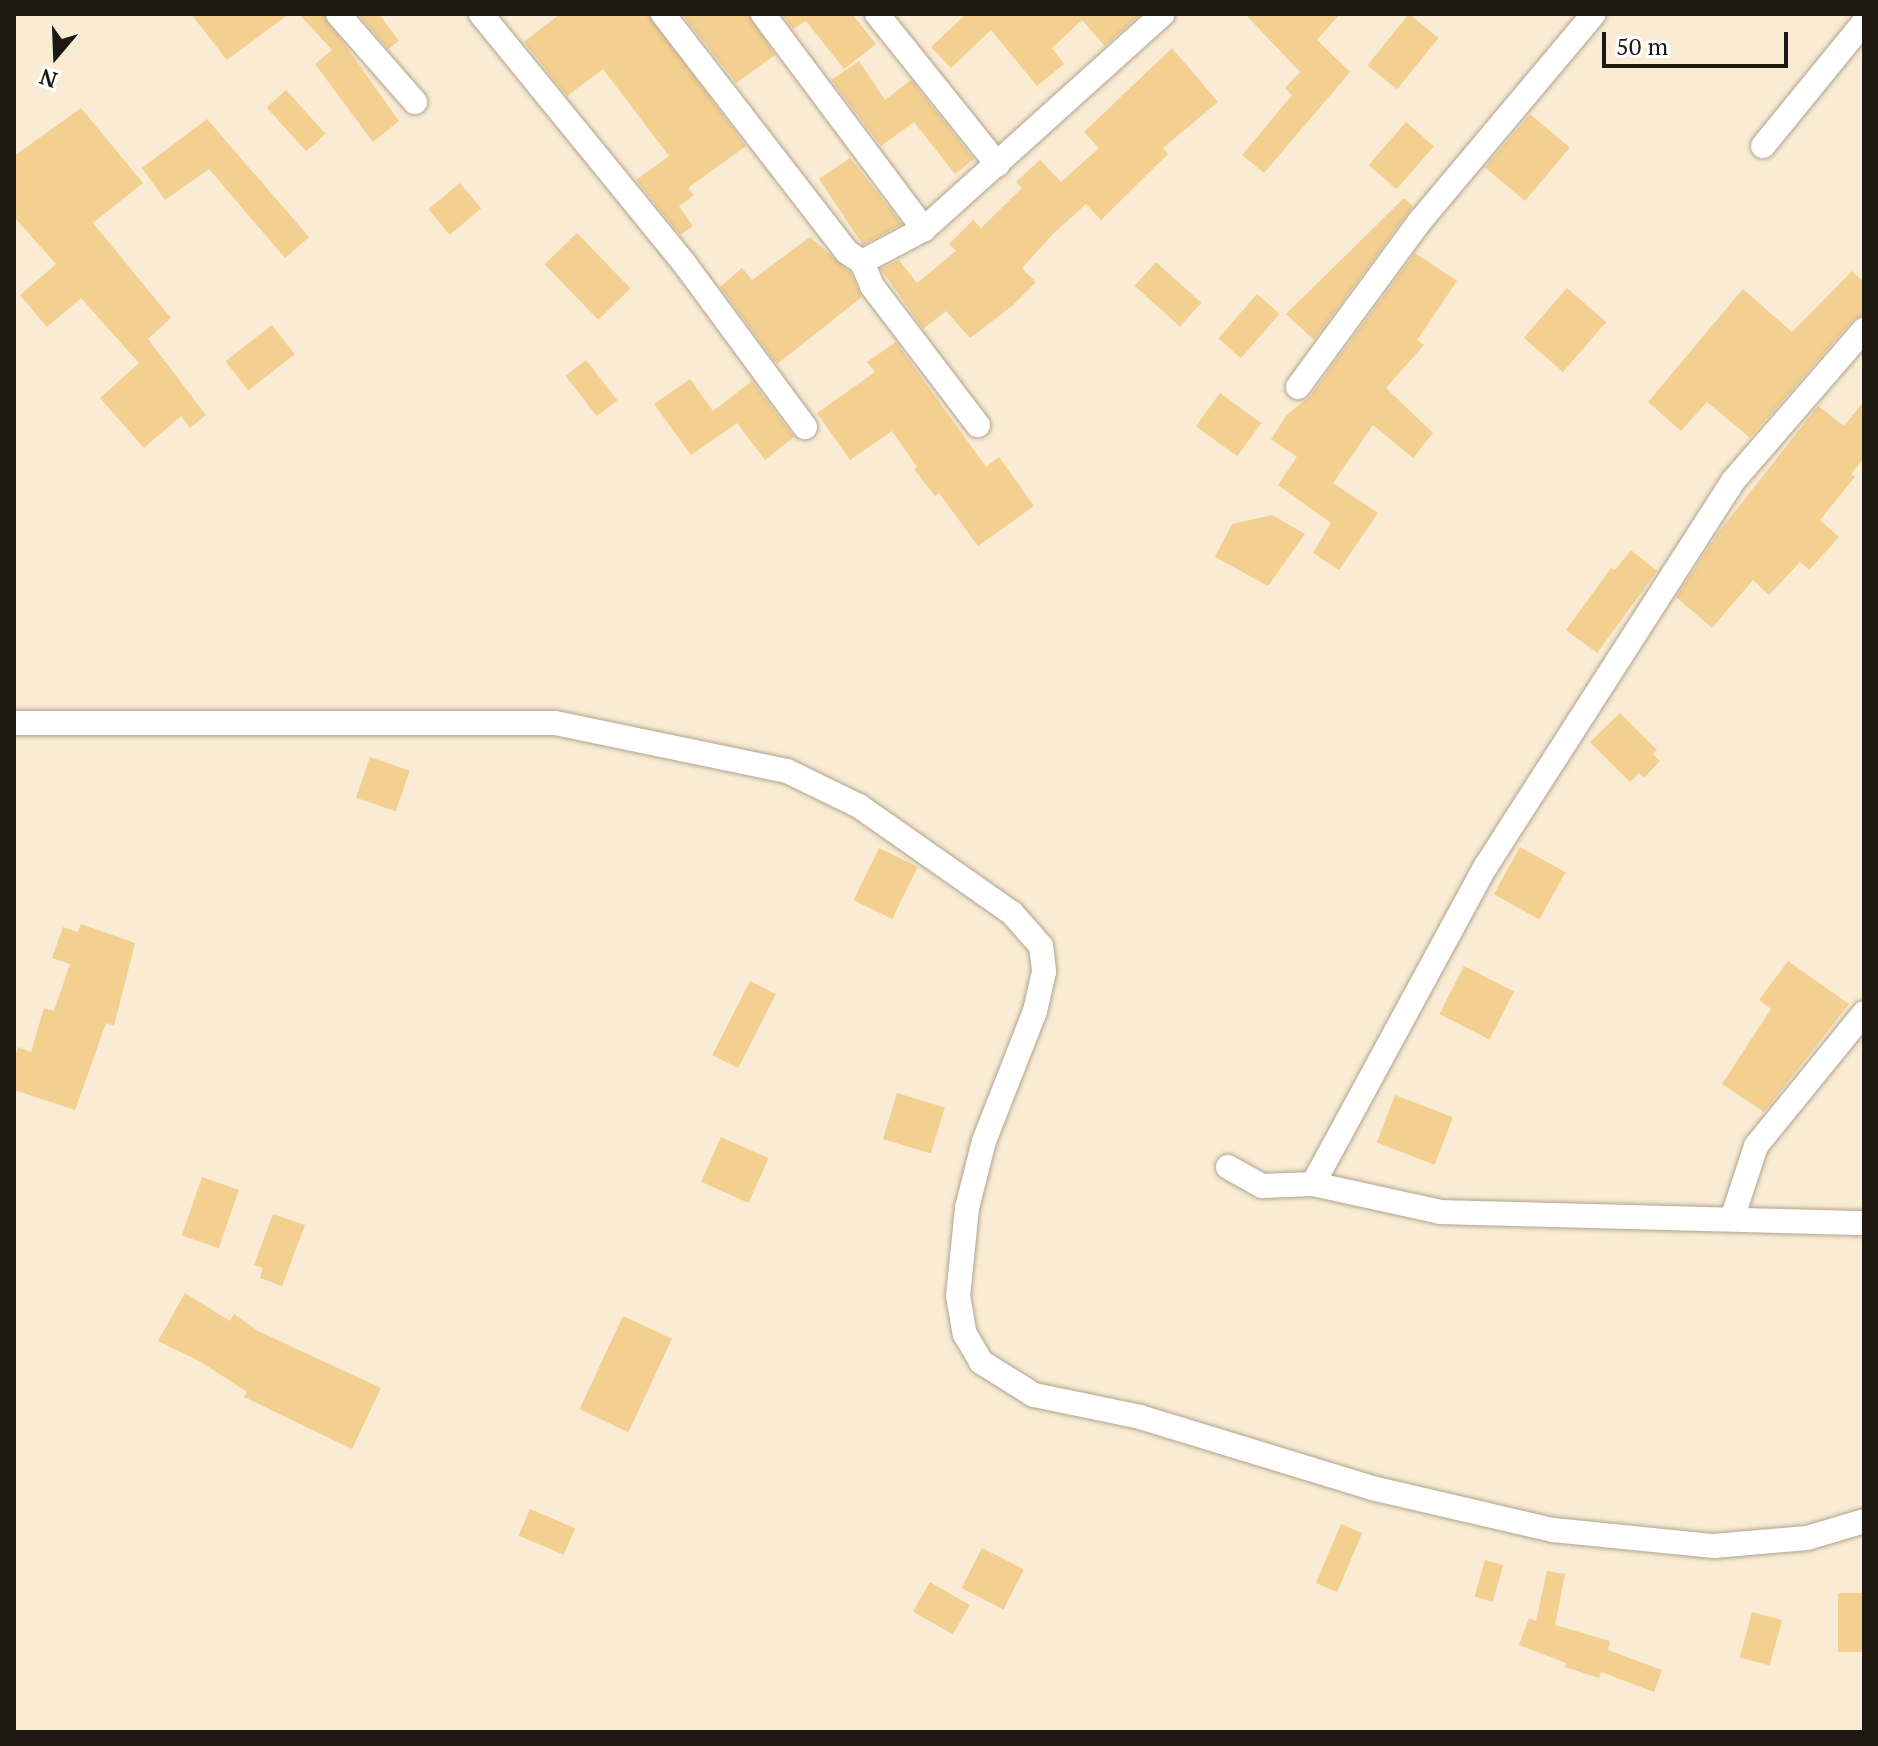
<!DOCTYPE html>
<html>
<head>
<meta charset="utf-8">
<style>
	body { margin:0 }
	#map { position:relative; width:1878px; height:1746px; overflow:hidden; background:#f9ebd4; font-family:"PT Serif",serif }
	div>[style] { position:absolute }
	.building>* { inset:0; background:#f3cf90; transform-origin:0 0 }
	.roads { filter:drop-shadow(0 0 2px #b1a48e) drop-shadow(0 0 2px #b1a48e) }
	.minor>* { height:24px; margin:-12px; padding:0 12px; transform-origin:12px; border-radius:12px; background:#fff }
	span { translate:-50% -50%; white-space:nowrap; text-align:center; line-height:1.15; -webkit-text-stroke:6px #fff; paint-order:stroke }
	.frame { position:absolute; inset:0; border:16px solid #1d1810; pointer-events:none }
	.north { position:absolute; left:16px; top:16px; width:80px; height:80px; -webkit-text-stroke:6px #fff; paint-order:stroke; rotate:199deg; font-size:22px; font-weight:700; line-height:32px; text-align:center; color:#1d1810 }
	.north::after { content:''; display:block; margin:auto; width:28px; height:36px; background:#1d1810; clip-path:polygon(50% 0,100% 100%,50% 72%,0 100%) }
	.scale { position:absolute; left:1602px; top:32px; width:186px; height:36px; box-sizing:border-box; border:4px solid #1d1810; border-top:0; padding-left:10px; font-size:24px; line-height:28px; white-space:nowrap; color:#1d1810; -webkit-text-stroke:6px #fff; paint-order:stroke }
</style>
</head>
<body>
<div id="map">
	<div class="building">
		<div style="clip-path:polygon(191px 14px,289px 14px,227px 60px)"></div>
		<div style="clip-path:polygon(299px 14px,323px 14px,399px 121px,373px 142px,315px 64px,332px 50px)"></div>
		<div style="clip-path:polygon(358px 14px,379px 14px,399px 41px,388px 49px)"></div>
		<div style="clip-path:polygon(560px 14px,648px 14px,746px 146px,688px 188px,694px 195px,679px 206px,693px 226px,680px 235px,636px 180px,669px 156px,603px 69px,567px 96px,524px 42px)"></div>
		<div style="clip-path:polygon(682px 14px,748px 14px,775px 55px,736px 83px)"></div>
		<div style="clip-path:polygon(782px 14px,852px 14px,876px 44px,844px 69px,806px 21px,793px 29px)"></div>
		<div style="clip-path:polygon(966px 14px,1141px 14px,1105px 46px,1082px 20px,1052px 48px,1064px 64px,1037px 86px,991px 30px,951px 68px,931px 47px)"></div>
		<div style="clip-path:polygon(1245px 14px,1340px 14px,1317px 40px,1350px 72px,1264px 173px,1242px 155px,1292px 95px,1285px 88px,1300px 72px)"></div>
		<div style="left:1409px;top:14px;width:38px;height:66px;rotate:39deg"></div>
		<div style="clip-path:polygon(1172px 48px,1218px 102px,1163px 148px,1168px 154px,1101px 220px,1086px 204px,1053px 234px,1022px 268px,1036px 282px,1012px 306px,970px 338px,946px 311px,923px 329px,881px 269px,899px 260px,917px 283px,956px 251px,949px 244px,973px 220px,981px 228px,1022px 188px,1016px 182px,1040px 160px,1061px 182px,1099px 148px,1084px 132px)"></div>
		<div style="clip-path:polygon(859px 61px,885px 100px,911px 80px,974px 159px,955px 174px,914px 122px,881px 146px,831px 80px)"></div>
		<div style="left:286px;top:90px;width:59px;height:26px;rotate:48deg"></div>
		<div style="clip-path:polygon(81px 108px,143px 183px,93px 223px,171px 318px,148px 339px,206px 415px,190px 428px,181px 416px,144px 448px,100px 398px,139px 363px,81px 298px,47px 327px,20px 295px,56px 264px,14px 217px,14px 156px)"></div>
		<div style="left:1530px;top:114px;width:52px;height:70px;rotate:40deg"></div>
		<div style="clip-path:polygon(207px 119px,309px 237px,285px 258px,209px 169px,165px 200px,142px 168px)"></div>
		<div style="left:1406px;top:122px;width:37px;height:57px;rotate:41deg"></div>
		<div style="clip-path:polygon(850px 158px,902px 224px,863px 245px,819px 179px)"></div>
		<div style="left:460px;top:183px;width:33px;height:41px;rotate:50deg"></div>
		<div style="clip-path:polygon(1404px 198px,1413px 206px,1314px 340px,1286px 314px)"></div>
		<div style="left:577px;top:233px;width:77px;height:45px;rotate:46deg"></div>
		<div style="clip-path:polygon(810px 237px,850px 272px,862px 297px,777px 364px,720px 287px,742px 268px,752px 280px)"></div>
		<div style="clip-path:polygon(1415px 253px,1457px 281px,1417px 340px,1424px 345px,1386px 388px,1433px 433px,1413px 458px,1373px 425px,1333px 483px,1378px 513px,1339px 570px,1313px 553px,1331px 523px,1278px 485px,1297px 457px,1271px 439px,1287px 415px,1310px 396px)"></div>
		<div style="left:1156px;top:262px;width:61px;height:32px;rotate:42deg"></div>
		<div style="clip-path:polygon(1852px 271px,1864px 282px,1864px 315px,1853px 320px,1750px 438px,1707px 402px,1681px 431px,1648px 402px,1743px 289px,1792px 332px)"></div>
		<div style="left:1567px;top:288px;width:52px;height:66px;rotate:41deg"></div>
		<div style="left:1257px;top:294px;width:30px;height:59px;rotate:41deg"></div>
		<div style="left:272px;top:325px;width:37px;height:59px;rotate:52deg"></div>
		<div style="clip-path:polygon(896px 342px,986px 467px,999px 457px,1034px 506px,978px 546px,939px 493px,935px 496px,914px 469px,917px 467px,892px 431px,850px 460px,817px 413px,875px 372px,867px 362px)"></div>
		<div style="left:586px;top:360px;width:51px;height:26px;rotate:52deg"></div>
		<div style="clip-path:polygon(690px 379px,713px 411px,752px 381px,794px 437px,765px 460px,737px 423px,691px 455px,654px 404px)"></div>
		<div style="left:1220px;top:393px;width:51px;height:41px;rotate:36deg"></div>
		<div style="clip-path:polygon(1864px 401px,1864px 458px,1851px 474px,1855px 477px,1820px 520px,1839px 537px,1809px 570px,1800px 562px,1769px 595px,1753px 580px,1712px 628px,1676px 597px,1718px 533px,1818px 406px,1844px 426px)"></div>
		<div style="clip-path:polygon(1272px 515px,1305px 534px,1268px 586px,1215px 557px,1232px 524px)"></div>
		<div style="clip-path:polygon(1631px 550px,1657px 571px,1597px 653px,1566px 630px,1611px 568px,1615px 570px)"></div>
		<div style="clip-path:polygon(1620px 713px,1657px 750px,1653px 754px,1660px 761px,1644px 778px,1639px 773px,1630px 782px,1590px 742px)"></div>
		<div style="left:370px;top:757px;width:42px;height:43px;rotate:19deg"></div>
		<div style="left:1520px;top:847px;width:52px;height:54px;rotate:29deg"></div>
		<div style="left:879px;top:848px;width:43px;height:58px;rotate:26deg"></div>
		<div style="clip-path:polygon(81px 924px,135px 943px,114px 1026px,106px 1023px,75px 1110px,14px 1090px,14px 1061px,18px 1047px,31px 1052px,44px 1008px,54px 1011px,70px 964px,52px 958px,63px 927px,78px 932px)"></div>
		<div style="clip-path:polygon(1788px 961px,1849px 1004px,1764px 1112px,1722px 1084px,1771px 1009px,1759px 1000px)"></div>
		<div style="left:1464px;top:966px;width:56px;height:54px;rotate:27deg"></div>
		<div style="left:750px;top:981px;width:29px;height:83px;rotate:27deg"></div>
		<div style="left:897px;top:1093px;width:50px;height:48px;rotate:17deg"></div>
		<div style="left:1395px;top:1095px;width:62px;height:51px;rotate:21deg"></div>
		<div style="left:721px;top:1137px;width:52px;height:49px;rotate:24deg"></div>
		<div style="left:202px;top:1177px;width:39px;height:62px;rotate:19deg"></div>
		<div style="clip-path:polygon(273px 1214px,305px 1225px,282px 1286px,260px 1278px,263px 1268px,254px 1265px)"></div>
		<div style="clip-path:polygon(185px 1293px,230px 1321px,234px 1314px,258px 1331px,381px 1388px,352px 1449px,244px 1397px,247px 1392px,201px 1362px,158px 1341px)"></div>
		<div style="left:623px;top:1316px;width:54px;height:103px;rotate:25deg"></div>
		<div style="left:530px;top:1509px;width:49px;height:29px;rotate:23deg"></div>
		<div style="left:1341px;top:1524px;width:23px;height:64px;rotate:23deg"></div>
		<div style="left:982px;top:1548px;width:47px;height:45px;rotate:27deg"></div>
		<div style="left:1485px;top:1560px;width:19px;height:38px;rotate:16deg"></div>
		<div style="clip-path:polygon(1547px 1571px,1565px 1574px,1555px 1625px,1610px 1641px,1608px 1650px,1662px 1670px,1654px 1692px,1601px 1672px,1599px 1678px,1565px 1667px,1566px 1663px,1519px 1645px,1529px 1618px,1536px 1621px)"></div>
		<div style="left:930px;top:1582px;width:46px;height:34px;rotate:30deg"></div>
		<div style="left:1864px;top:1593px;width:59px;height:26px;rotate:90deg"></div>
		<div style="left:1752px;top:1612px;width:31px;height:47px;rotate:15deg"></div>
	</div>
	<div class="roads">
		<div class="minor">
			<div style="left:338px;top:14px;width:117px;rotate:48.8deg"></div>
			<div style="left:481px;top:14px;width:321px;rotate:50.8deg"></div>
			<div style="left:684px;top:263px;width:204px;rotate:53.6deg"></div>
			<div style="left:663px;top:14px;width:301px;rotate:52.3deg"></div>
			<div style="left:847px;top:252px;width:18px;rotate:34deg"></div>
			<div style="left:862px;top:262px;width:26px;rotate:67deg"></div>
			<div style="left:872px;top:286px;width:175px;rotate:52.7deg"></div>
			<div style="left:763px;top:14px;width:269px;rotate:53.2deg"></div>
			<div style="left:877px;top:14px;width:193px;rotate:51.3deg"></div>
			<div style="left:1763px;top:146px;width:160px;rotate:-50.8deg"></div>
			<div style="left:862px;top:262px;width:70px;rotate:-28deg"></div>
			<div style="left:924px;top:229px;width:321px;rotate:-42deg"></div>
			<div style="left:1298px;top:387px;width:206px;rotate:-53.7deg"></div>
			<div style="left:1420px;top:221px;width:270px;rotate:-50deg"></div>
			<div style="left:14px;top:723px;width:541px"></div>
			<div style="left:555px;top:723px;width:237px;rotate:11.7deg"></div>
			<div style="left:787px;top:771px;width:80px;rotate:25.9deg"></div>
			<div style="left:859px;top:806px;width:187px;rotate:35deg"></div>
			<div style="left:1012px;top:913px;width:44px;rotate:48.7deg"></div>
			<div style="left:1041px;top:946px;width:26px;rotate:83deg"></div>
			<div style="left:1044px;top:972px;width:40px;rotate:103deg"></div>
			<div style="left:1035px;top:1011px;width:140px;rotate:111.4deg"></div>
			<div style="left:984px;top:1141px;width:69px;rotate:104.2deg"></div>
			<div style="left:967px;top:1208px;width:88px;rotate:95.8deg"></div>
			<div style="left:958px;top:1296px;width:39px;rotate:80deg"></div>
			<div style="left:965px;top:1334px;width:32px;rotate:60deg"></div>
			<div style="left:981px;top:1362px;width:62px;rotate:31.9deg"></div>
			<div style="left:1034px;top:1395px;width:108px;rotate:11.7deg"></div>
			<div style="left:1140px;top:1417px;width:243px;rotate:17deg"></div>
			<div style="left:1372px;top:1488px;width:186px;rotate:13.1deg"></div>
			<div style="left:1553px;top:1530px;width:162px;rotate:5.7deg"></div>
			<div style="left:1714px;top:1546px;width:93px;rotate:-4.9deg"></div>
			<div style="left:1807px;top:1538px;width:59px;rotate:-16.6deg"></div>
			<div style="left:1228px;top:1167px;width:39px;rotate:29deg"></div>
			<div style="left:1262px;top:1186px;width:51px;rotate:-2.2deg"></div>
			<div style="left:1313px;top:1184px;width:362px;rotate:-61.5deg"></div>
			<div style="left:1486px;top:866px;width:457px;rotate:-57.3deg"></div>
			<div style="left:1733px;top:481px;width:200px;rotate:-49.1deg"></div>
			<div style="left:1313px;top:1184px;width:131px;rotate:12.3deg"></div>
			<div style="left:1441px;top:1212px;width:423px;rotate:1.5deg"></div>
			<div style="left:1732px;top:1219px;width:77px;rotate:-71.8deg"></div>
			<div style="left:1756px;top:1146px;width:171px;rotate:-50.9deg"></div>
		</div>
	</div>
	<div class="frame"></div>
	<div class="north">N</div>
	<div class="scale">50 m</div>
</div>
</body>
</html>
